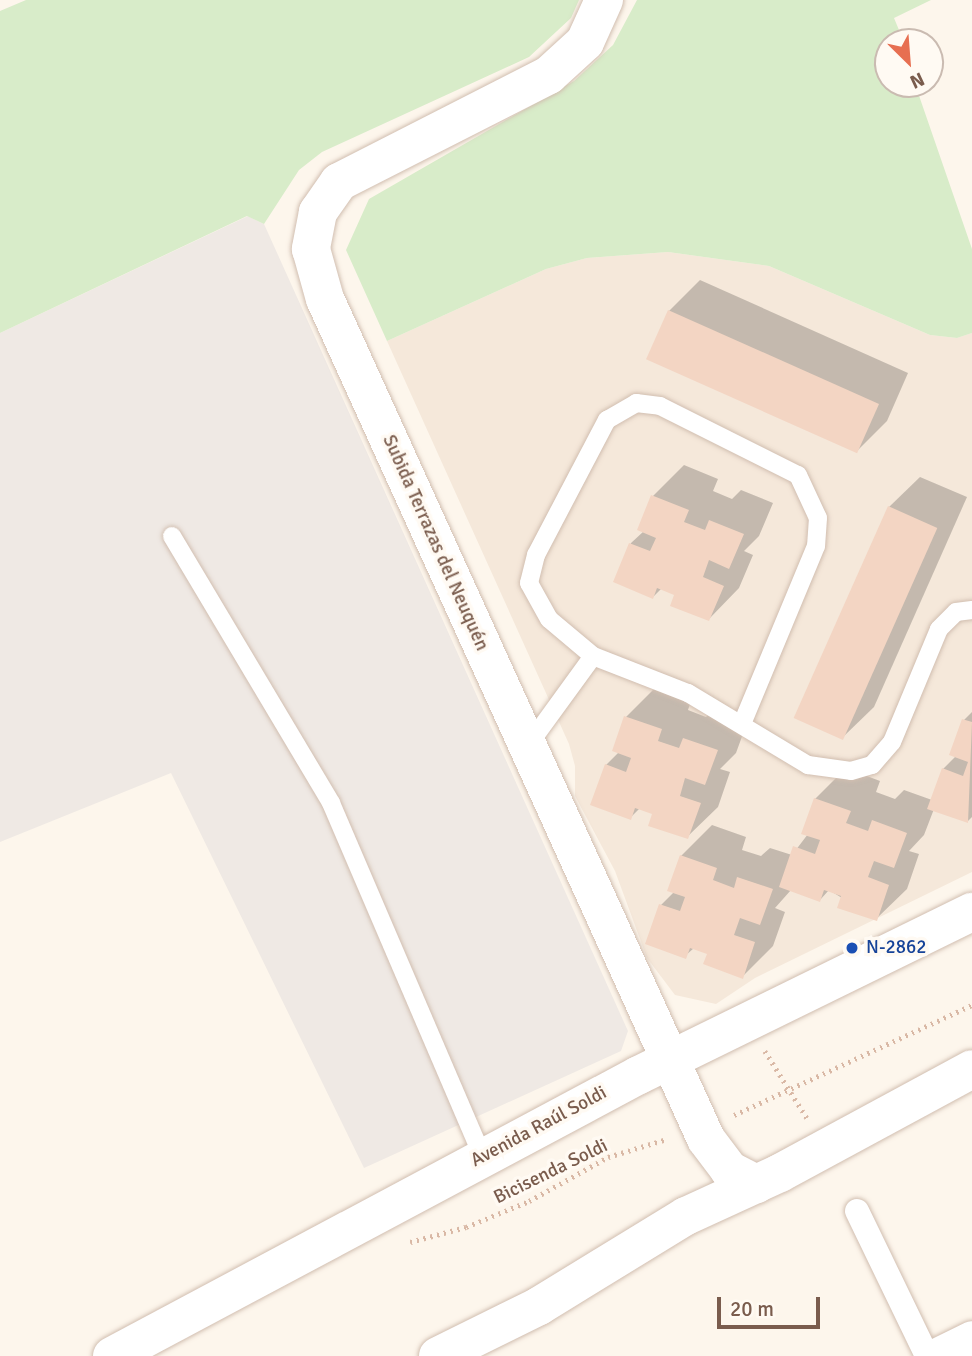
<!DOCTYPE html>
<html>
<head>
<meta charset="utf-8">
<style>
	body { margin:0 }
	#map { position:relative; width:972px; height:1356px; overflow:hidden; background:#fdf6ec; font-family:Signika,sans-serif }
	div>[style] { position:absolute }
	.residential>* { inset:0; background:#f5e8da }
	.industrial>* { inset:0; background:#efe9e4 }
	.green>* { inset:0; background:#d8ecc9 }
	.shadow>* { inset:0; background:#0003 }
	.building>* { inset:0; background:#f3d5c3; transform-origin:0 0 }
	.path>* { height:4.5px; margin-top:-2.25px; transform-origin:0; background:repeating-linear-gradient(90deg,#d9b8a5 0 2px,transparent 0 7px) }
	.roads { filter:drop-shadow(0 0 2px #d1beb0) drop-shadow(0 0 2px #d1beb0) }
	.service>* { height:18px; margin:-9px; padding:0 9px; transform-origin:9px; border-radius:9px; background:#fff }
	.pedestrian>* { height:24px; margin:-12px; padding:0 12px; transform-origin:12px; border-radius:12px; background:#fff }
	.minor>* { height:33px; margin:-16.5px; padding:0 16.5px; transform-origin:16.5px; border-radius:16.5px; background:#fff }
	.secondary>* { height:38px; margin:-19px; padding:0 19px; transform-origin:19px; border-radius:19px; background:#fff }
	.dots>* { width:19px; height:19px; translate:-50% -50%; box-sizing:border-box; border:4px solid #fffaf3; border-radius:50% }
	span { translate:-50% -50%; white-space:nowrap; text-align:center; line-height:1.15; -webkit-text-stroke:7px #fffaf3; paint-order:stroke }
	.street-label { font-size:19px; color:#7a5c4d }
	.transit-label { font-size:19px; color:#164399 }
	.left { translate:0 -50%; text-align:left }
	.north { position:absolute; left:874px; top:28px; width:70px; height:70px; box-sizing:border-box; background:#fffaf3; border:2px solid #cabbb1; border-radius:50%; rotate:155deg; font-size:19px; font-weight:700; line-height:28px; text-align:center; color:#7a5c4d }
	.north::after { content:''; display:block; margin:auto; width:24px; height:32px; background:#e76f51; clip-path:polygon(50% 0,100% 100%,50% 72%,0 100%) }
	.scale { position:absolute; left:717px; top:1297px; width:103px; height:32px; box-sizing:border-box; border:4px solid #7a5c4d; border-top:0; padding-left:9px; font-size:21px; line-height:24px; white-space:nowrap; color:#7a5c4d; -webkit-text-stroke:5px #fffaf3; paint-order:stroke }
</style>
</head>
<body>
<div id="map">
	<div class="residential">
		<div style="clip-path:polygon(668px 252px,769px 266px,930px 335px,957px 338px,972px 333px,972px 872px,755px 978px,716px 1004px,675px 995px,647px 958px,615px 871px,575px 796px,575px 766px,569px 744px,387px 341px,546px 269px,587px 258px)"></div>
	</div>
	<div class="industrial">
		<div style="clip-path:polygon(248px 216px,264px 224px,628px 1031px,621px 1051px,364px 1168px,171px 773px,0 842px,0 333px)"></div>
	</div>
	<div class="green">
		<div style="clip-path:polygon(26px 0,579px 0,571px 18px,529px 57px,322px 152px,299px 170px,264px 224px,247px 216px,0 333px,0 11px)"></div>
		<div style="clip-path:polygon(637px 0,931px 0,894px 18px,904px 42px,888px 42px,888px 84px,915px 84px,972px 249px,972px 333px,957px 338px,930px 335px,769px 266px,668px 252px,587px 258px,546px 269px,387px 341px,346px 250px,369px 199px,574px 81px,613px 45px)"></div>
	</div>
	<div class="shadow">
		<div style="clip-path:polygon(700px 280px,908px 373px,887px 421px,856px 452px,669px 311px)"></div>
		<div style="clip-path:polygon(684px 465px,718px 479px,713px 491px,732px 499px,741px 490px,773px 503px,759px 536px,744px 551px,753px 555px,739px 588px,709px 619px,677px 594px,662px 588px,653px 597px,615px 582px,631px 543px,644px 531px,640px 529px,653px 496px)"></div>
		<div style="clip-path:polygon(920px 477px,967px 497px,874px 707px,843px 737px,889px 507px)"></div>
		<div style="clip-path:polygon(657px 686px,692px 698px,688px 710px,706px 717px,715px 708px,748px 720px,736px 753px,720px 769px,730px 772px,718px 807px,687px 837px,654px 813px,640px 808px,630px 818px,606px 765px,619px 752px,614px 750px,626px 717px)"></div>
		<div style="clip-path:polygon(972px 712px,972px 817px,968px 821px,934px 809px,924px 835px,909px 851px,919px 854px,907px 889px,876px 919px,829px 890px,820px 900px,791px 890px,775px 908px,785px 912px,773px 946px,742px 977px,709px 953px,694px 948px,685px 956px,661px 905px,674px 892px,681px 856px,712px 825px,746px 837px,742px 850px,761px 856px,770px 848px,792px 855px,808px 834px,815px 799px,846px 768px,880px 781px,876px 792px,895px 799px,904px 790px,932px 800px,943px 769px,956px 756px,964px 720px)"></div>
	</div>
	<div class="building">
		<div style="left:668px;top:310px;width:231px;height:54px;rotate:24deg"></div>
		<div style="clip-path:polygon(651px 495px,689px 510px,684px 522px,705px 530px,709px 520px,744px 534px,729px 569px,709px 560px,703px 577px,724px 586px,709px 621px,670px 606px,674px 595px,657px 588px,653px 599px,613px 582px,629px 543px,650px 551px,656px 538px,637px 530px)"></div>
		<div style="left:888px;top:506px;width:54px;height:232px;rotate:24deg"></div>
		<div style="clip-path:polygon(624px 716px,662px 729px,658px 741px,679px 748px,683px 738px,718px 750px,705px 785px,685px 778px,680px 796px,701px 803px,688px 839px,648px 826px,652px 814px,635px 808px,631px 820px,590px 805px,605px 764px,626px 772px,631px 758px,612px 751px)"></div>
		<div style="clip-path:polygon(962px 719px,972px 722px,968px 823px,927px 809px,942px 768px,963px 776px,968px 762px,949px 755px)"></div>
		<div style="clip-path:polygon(814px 798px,851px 811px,846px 823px,868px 831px,872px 820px,907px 833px,894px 868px,874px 861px,868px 877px,889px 885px,877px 921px,837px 908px,841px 896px,824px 890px,820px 902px,779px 887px,793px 846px,815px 854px,820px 840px,801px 834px)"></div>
		<div style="clip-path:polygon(680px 855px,717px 868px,713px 880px,734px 888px,737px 877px,773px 889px,760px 925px,740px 918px,734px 935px,755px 942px,743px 979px,703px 964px,707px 954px,690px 948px,686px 959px,645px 944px,659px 904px,680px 911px,685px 897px,667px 891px)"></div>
	</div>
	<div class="path">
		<div style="left:765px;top:1051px;width:79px;rotate:57.9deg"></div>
		<div style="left:734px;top:1115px;width:262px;rotate:-24.8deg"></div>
		<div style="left:410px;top:1242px;width:58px;rotate:-15deg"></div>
		<div style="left:466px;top:1227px;width:68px;rotate:-22.4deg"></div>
		<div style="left:529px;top:1201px;width:90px;rotate:-29.1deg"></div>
		<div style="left:608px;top:1157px;width:62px;rotate:-17deg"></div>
	</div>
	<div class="roads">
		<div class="service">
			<div style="left:172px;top:536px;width:311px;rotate:59.2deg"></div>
			<div style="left:331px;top:803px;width:385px;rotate:66.8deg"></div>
			<div style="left:593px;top:656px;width:57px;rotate:-139.9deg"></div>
			<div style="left:549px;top:619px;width:41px;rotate:-119.1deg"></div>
			<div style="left:529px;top:583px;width:29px;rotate:-76deg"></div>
			<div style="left:536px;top:555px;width:153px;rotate:-62.3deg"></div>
			<div style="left:607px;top:420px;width:34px;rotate:-30deg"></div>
			<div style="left:636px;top:403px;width:24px;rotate:7deg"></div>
			<div style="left:660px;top:406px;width:154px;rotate:26.6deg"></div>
			<div style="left:798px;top:475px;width:47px;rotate:65.1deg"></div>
			<div style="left:818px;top:518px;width:28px;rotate:94deg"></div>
			<div style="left:816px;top:546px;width:193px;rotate:112.6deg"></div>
			<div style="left:527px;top:747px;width:112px;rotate:-54deg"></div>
			<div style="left:593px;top:656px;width:102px;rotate:21.3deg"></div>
			<div style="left:688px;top:693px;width:140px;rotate:31deg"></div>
			<div style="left:808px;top:765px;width:43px;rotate:7.9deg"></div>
			<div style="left:851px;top:771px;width:22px;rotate:-16deg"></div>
			<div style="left:872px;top:765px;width:30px;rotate:-49deg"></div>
			<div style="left:892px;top:742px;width:122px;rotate:-67.4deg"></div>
			<div style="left:939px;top:629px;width:24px;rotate:-45deg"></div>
			<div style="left:956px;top:612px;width:16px;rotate:-7deg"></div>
		</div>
		<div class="pedestrian">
			<div style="left:857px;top:1211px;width:161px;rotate:64.2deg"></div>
		</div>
		<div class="minor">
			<div style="left:933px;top:1356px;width:43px;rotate:-26deg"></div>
		</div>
		<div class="secondary">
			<div style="left:604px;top:0;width:46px;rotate:114.3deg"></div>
			<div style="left:585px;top:42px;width:49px;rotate:137.5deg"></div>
			<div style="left:549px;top:75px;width:236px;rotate:153deg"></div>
			<div style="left:339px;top:182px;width:37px;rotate:125deg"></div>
			<div style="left:318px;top:212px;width:38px;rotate:101deg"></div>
			<div style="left:311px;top:249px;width:52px;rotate:74.4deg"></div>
			<div style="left:325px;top:299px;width:922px;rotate:65.6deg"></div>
			<div style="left:706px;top:1139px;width:39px;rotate:53deg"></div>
			<div style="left:729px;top:1170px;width:31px;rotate:27deg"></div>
			<div style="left:112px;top:1356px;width:597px;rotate:-28.07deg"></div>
			<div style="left:639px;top:1075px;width:371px;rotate:-26.1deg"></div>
			<div style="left:438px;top:1356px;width:113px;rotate:-26.3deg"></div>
			<div style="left:539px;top:1306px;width:172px;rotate:-31.5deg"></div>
			<div style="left:686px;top:1216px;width:103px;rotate:-24.6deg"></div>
			<div style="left:780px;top:1173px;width:218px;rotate:-28.4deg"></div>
		</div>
	</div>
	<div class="dots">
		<div style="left:852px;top:948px;background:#1a4fb4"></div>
	</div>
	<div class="street-label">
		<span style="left:435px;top:543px;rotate:66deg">Subida Terrazas del Neuquén</span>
		<span style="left:539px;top:1127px;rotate:-28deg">Avenida Raúl Soldi</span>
		<span style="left:551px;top:1172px;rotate:-26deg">Bicisenda Soldi</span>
	</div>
	<div class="transit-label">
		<span class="left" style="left:866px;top:948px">N-2862</span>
	</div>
	<div class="north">N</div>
	<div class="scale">20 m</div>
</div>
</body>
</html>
